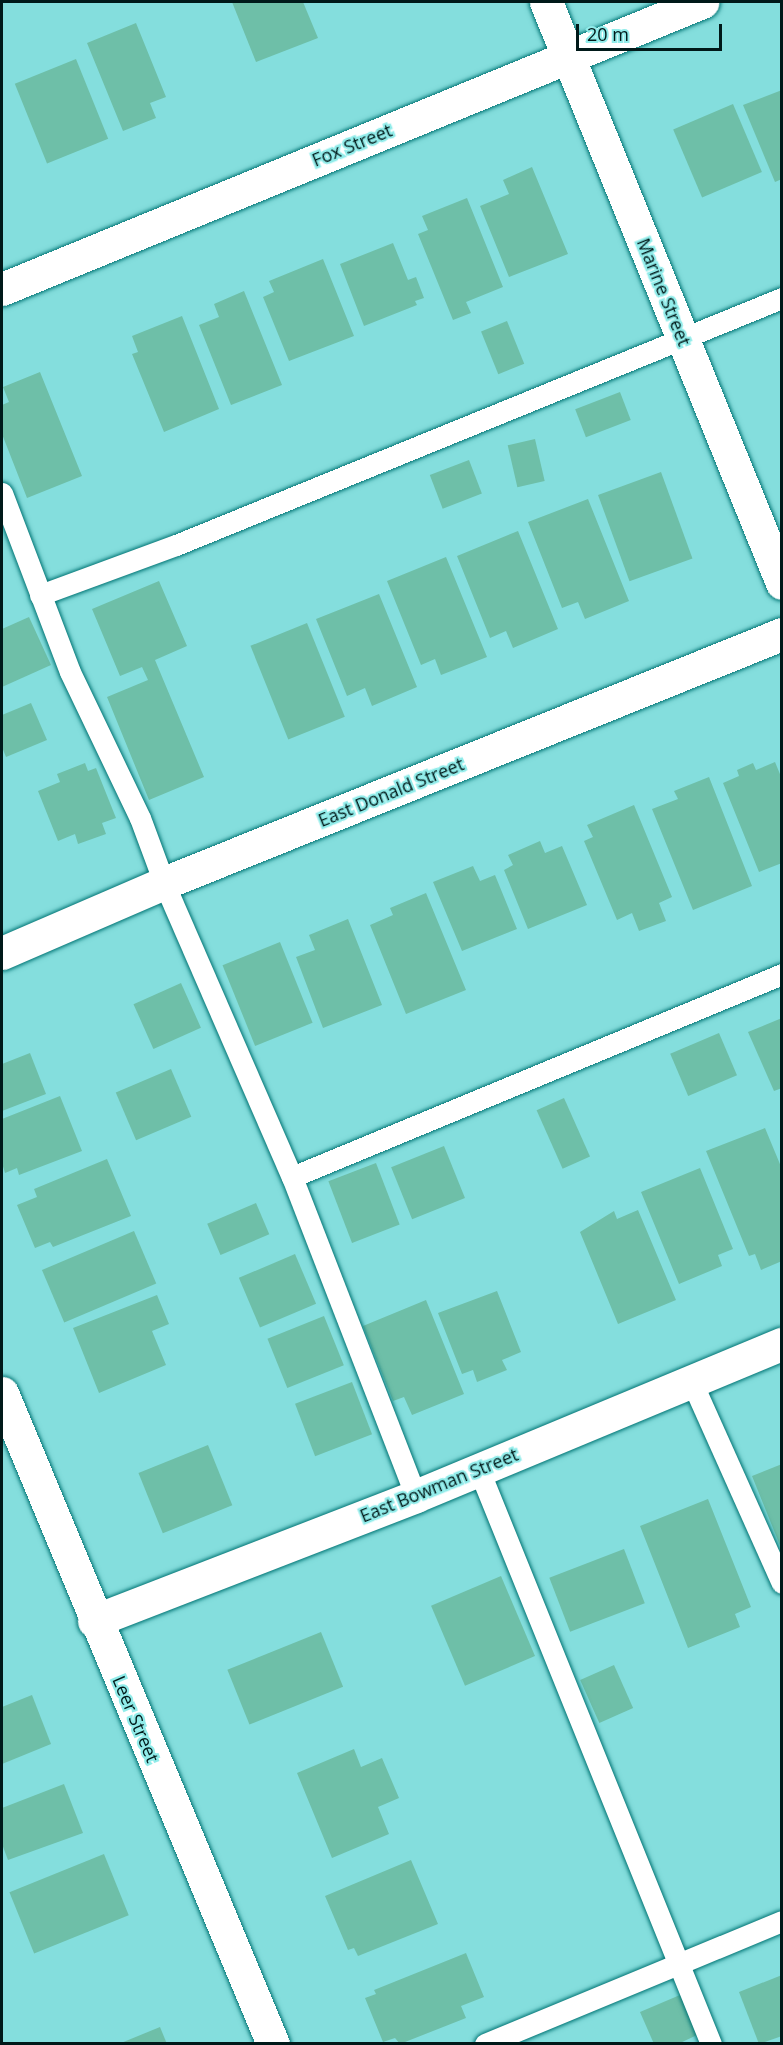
<!DOCTYPE html>
<html>
<head>
<meta charset="utf-8">
<style>
	body { margin:0 }
	#map { position:relative; width:783px; height:2045px; overflow:hidden; background:#84dedd; font-family:"Open Sans",sans-serif }
	div>[style] { position:absolute }
	.building>* { inset:0; background:#6ebfa8; transform-origin:0 0 }
	.roads { filter:drop-shadow(0 0 2px #007474) drop-shadow(0 0 2px #007474) }
	.lane>* { height:21px; margin:-10.5px; padding:0 10.5px; transform-origin:10.5px; border-radius:10.5px; background:#fff }
	.street>* { height:33px; margin:-16.5px; padding:0 16.5px; transform-origin:16.5px; border-radius:16.5px; background:#fff }
	span { translate:-50% -50%; white-space:nowrap; text-align:center; line-height:1.15; -webkit-text-stroke:4.5px #91ecea; paint-order:stroke }
	.street-label { font-size:18px; color:#001919 }
	.frame { position:absolute; inset:0; border:3px solid #001919; pointer-events:none }
	.scale { position:absolute; left:576px; top:24px; width:146px; height:27px; box-sizing:border-box; border:3px solid #001919; border-top:0; padding-left:8px; font-size:18px; line-height:21px; white-space:nowrap; color:#001919; -webkit-text-stroke:4px #91ecea; paint-order:stroke }
</style>
</head>
<body>
<div id="map">
	<div class="building">
		<div style="clip-path:polygon(232px 2px,303px 2px,318px 38px,256px 62px)"></div>
		<div style="clip-path:polygon(136px 23px,166px 97px,150px 103px,156px 118px,123px 131px,87px 43px)"></div>
		<div style="left:76px;top:59px;width:86px;height:66px;rotate:68deg"></div>
		<div style="clip-path:polygon(782px 90px,782px 179px,775px 182px,743px 105px)"></div>
		<div style="left:733px;top:104px;width:74px;height:65px;rotate:67deg"></div>
		<div style="clip-path:polygon(532px 167px,568px 254px,509px 277px,480px 206px,509px 194px,503px 180px)"></div>
		<div style="clip-path:polygon(467px 198px,503px 287px,466px 302px,471px 313px,453px 320px,418px 234px,428px 230px,422px 216px)"></div>
		<div style="clip-path:polygon(393px 243px,408px 280px,416px 277px,424px 298px,415px 301px,417px 305px,364px 326px,340px 264px)"></div>
		<div style="clip-path:polygon(323px 259px,354px 336px,289px 361px,263px 297px,274px 292px,269px 281px)"></div>
		<div style="clip-path:polygon(244px 291px,282px 385px,231px 405px,199px 325px,219px 317px,214px 304px)"></div>
		<div style="clip-path:polygon(182px 316px,219px 409px,164px 432px,132px 354px,138px 352px,132px 336px)"></div>
		<div style="left:507px;top:321px;width:46px;height:28px;rotate:68deg"></div>
		<div style="clip-path:polygon(40px 372px,82px 476px,27px 498px,2px 434px,2px 405px,9px 402px,3px 387px)"></div>
		<div style="left:620px;top:392px;width:30px;height:48px;rotate:69deg"></div>
		<div style="left:535px;top:439px;width:43px;height:28px;rotate:77deg"></div>
		<div style="left:469px;top:460px;width:36px;height:42px;rotate:69deg"></div>
		<div style="left:661px;top:472px;width:92px;height:67px;rotate:70deg"></div>
		<div style="clip-path:polygon(588px 499px,629px 601px,585px 619px,578px 602px,562px 608px,528px 522px)"></div>
		<div style="clip-path:polygon(518px 531px,558px 629px,513px 648px,506px 631px,490px 638px,457px 556px)"></div>
		<div style="clip-path:polygon(446px 557px,487px 657px,441px 675px,435px 659px,421px 665px,387px 581px)"></div>
		<div style="clip-path:polygon(159px 581px,187px 646px,155px 660px,204px 777px,149px 800px,107px 697px,148px 680px,142px 667px,120px 676px,92px 609px)"></div>
		<div style="clip-path:polygon(379px 594px,417px 687px,372px 706px,365px 688px,347px 696px,316px 619px)"></div>
		<div style="clip-path:polygon(29px 617px,51px 665px,2px 687px,2px 629px)"></div>
		<div style="left:307px;top:623px;width:101px;height:61px;rotate:68deg"></div>
		<div style="clip-path:polygon(31px 703px,47px 740px,6px 757px,2px 747px,2px 715px)"></div>
		<div style="clip-path:polygon(775px 762px,782px 779px,782px 863px,759px 872px,723px 783px,739px 776px,737px 770px,753px 763px,756px 770px)"></div>
		<div style="clip-path:polygon(85px 763px,88px 771px,96px 768px,116px 818px,102px 823px,106px 834px,78px 844px,75px 834px,58px 841px,38px 791px,60px 782px,57px 774px)"></div>
		<div style="clip-path:polygon(709px 777px,752px 886px,693px 910px,652px 809px,678px 799px,674px 791px)"></div>
		<div style="clip-path:polygon(634px 805px,672px 897px,659px 903px,666px 921px,639px 931px,632px 913px,617px 920px,584px 841px,593px 837px,587px 825px)"></div>
		<div style="clip-path:polygon(540px 841px,545px 853px,562px 846px,587px 905px,528px 929px,504px 870px,513px 865px,508px 855px)"></div>
		<div style="clip-path:polygon(473px 866px,480px 881px,495px 875px,517px 929px,462px 951px,433px 882px)"></div>
		<div style="clip-path:polygon(426px 893px,466px 990px,406px 1014px,370px 925px,393px 915px,390px 908px)"></div>
		<div style="clip-path:polygon(348px 919px,382px 1005px,323px 1028px,296px 957px,315px 950px,309px 935px)"></div>
		<div style="left:280px;top:942px;width:87px;height:62px;rotate:68deg"></div>
		<div style="left:181px;top:983px;width:49px;height:52px;rotate:66deg"></div>
		<div style="clip-path:polygon(782px 1018px,782px 1088px,774px 1091px,748px 1032px)"></div>
		<div style="left:719px;top:1033px;width:46px;height:53px;rotate:67deg"></div>
		<div style="clip-path:polygon(30px 1053px,46px 1094px,2px 1111px,2px 1064px)"></div>
		<div style="left:171px;top:1069px;width:52px;height:60px;rotate:67deg"></div>
		<div style="clip-path:polygon(60px 1096px,82px 1151px,19px 1175px,17px 1168px,5px 1173px,2px 1163px,2px 1119px)"></div>
		<div style="left:564px;top:1098px;width:64px;height:30px;rotate:66deg"></div>
		<div style="clip-path:polygon(765px 1128px,782px 1169px,782px 1261px,761px 1270px,755px 1254px,749px 1256px,706px 1151px)"></div>
		<div style="left:444px;top:1146px;width:56px;height:57px;rotate:68deg"></div>
		<div style="clip-path:polygon(107px 1159px,131px 1216px,53px 1247px,50px 1242px,35px 1248px,17px 1205px,37px 1197px,34px 1189px)"></div>
		<div style="left:376px;top:1163px;width:66px;height:51px;rotate:69deg"></div>
		<div style="clip-path:polygon(700px 1168px,733px 1249px,718px 1255px,722px 1266px,679px 1284px,641px 1192px)"></div>
		<div style="left:256px;top:1203px;width:34px;height:53px;rotate:67deg"></div>
		<div style="clip-path:polygon(638px 1210px,676px 1300px,618px 1324px,580px 1232px,614px 1211px,617px 1219px)"></div>
		<div style="left:134px;top:1231px;width:57px;height:100px;rotate:67deg"></div>
		<div style="left:295px;top:1254px;width:54px;height:61px;rotate:67deg"></div>
		<div style="clip-path:polygon(497px 1291px,521px 1352px,502px 1360px,507px 1370px,477px 1382px,473px 1370px,462px 1374px,438px 1313px)"></div>
		<div style="clip-path:polygon(157px 1295px,169px 1324px,152px 1331px,166px 1365px,99px 1393px,73px 1328px)"></div>
		<div style="clip-path:polygon(426px 1300px,464px 1394px,412px 1415px,404px 1397px,393px 1401px,363px 1326px)"></div>
		<div style="left:324px;top:1316px;width:53px;height:61px;rotate:68deg"></div>
		<div style="left:352px;top:1382px;width:56px;height:61px;rotate:69deg"></div>
		<div style="left:208px;top:1445px;width:65px;height:75px;rotate:68deg"></div>
		<div style="clip-path:polygon(782px 1464px,782px 1548px,781px 1548px,752px 1476px)"></div>
		<div style="clip-path:polygon(708px 1499px,751px 1607px,735px 1614px,740px 1627px,688px 1648px,640px 1526px)"></div>
		<div style="left:624px;top:1549px;width:58px;height:80px;rotate:69deg"></div>
		<div style="left:501px;top:1576px;width:87px;height:76px;rotate:67deg"></div>
		<div style="left:321px;top:1632px;width:59px;height:101px;rotate:68deg"></div>
		<div style="left:614px;top:1665px;width:47px;height:37px;rotate:66deg"></div>
		<div style="clip-path:polygon(32px 1695px,51px 1744px,2px 1764px,2px 1707px)"></div>
		<div style="clip-path:polygon(354px 1749px,361px 1767px,382px 1758px,399px 1798px,378px 1807px,389px 1834px,332px 1858px,297px 1773px)"></div>
		<div style="clip-path:polygon(64px 1784px,83px 1833px,8px 1860px,2px 1844px,2px 1808px)"></div>
		<div style="left:104px;top:1854px;width:66px;height:102px;rotate:68deg"></div>
		<div style="clip-path:polygon(411px 1860px,438px 1924px,358px 1956px,354px 1948px,348px 1950px,325px 1896px)"></div>
		<div style="clip-path:polygon(466px 1953px,484px 1997px,461px 2006px,466px 2018px,400px 2044px,395px 2038px,383px 2042px,365px 1998px,376px 1994px,374px 1990px)"></div>
		<div style="clip-path:polygon(782px 1975px,782px 2036px,759px 2044px,739px 1992px)"></div>
		<div style="clip-path:polygon(680px 1995px,697px 2035px,678px 2044px,654px 2044px,640px 2012px)"></div>
		<div style="clip-path:polygon(160px 2027px,167px 2044px,121px 2044px,121px 2043px)"></div>
	</div>
	<div class="roads">
		<div class="lane">
			<div style="left:2px;top:493px;width:191px;rotate:69.2deg"></div>
			<div style="left:70px;top:672px;width:162px;rotate:64.4deg"></div>
			<div style="left:140px;top:818px;width:69px;rotate:69.7deg"></div>
			<div style="left:164px;top:883px;width:321px;rotate:66.5deg"></div>
			<div style="left:292px;top:1177px;width:342px;rotate:68.8deg"></div>
			<div style="left:40px;top:595px;width:145px;rotate:-20.2deg"></div>
			<div style="left:176px;top:545px;width:654px;rotate:-22.18deg"></div>
			<div style="left:292px;top:1177px;width:530px;rotate:-22.5deg"></div>
			<div style="left:691px;top:1380px;width:222px;rotate:65.9deg"></div>
			<div style="left:479px;top:1470px;width:619px;rotate:67.99deg"></div>
			<div style="left:485px;top:2044px;width:321px;rotate:-22.5deg"></div>
		</div>
		<div class="street">
			<div style="left:546px;top:2px;width:627px;rotate:67.89deg"></div>
			<div style="left:2px;top:289px;width:757px;rotate:-22.29deg"></div>
			<div style="left:2px;top:953px;width:176px;rotate:-23.4deg"></div>
			<div style="left:164px;top:883px;width:666px;rotate:-21.95deg"></div>
			<div style="left:2px;top:1393px;width:705px;rotate:67.4deg"></div>
			<div style="left:94px;top:1621px;width:345px;rotate:-21.2deg"></div>
			<div style="left:416px;top:1496px;width:396px;rotate:-22.6deg"></div>
		</div>
	</div>
	<div class="street-label">
		<span style="left:352px;top:145px;rotate:-22deg">Fox Street</span>
		<span style="left:664px;top:292px;rotate:68deg">Marine Street</span>
		<span style="left:391px;top:792px;rotate:-22deg">East Donald Street</span>
		<span style="left:439px;top:1485px;rotate:-22deg">East Bowman Street</span>
		<span style="left:136px;top:1719px;rotate:67deg">Leer Street</span>
	</div>
	<div class="frame"></div>
	<div class="scale">20 m</div>
</div>
</body>
</html>
